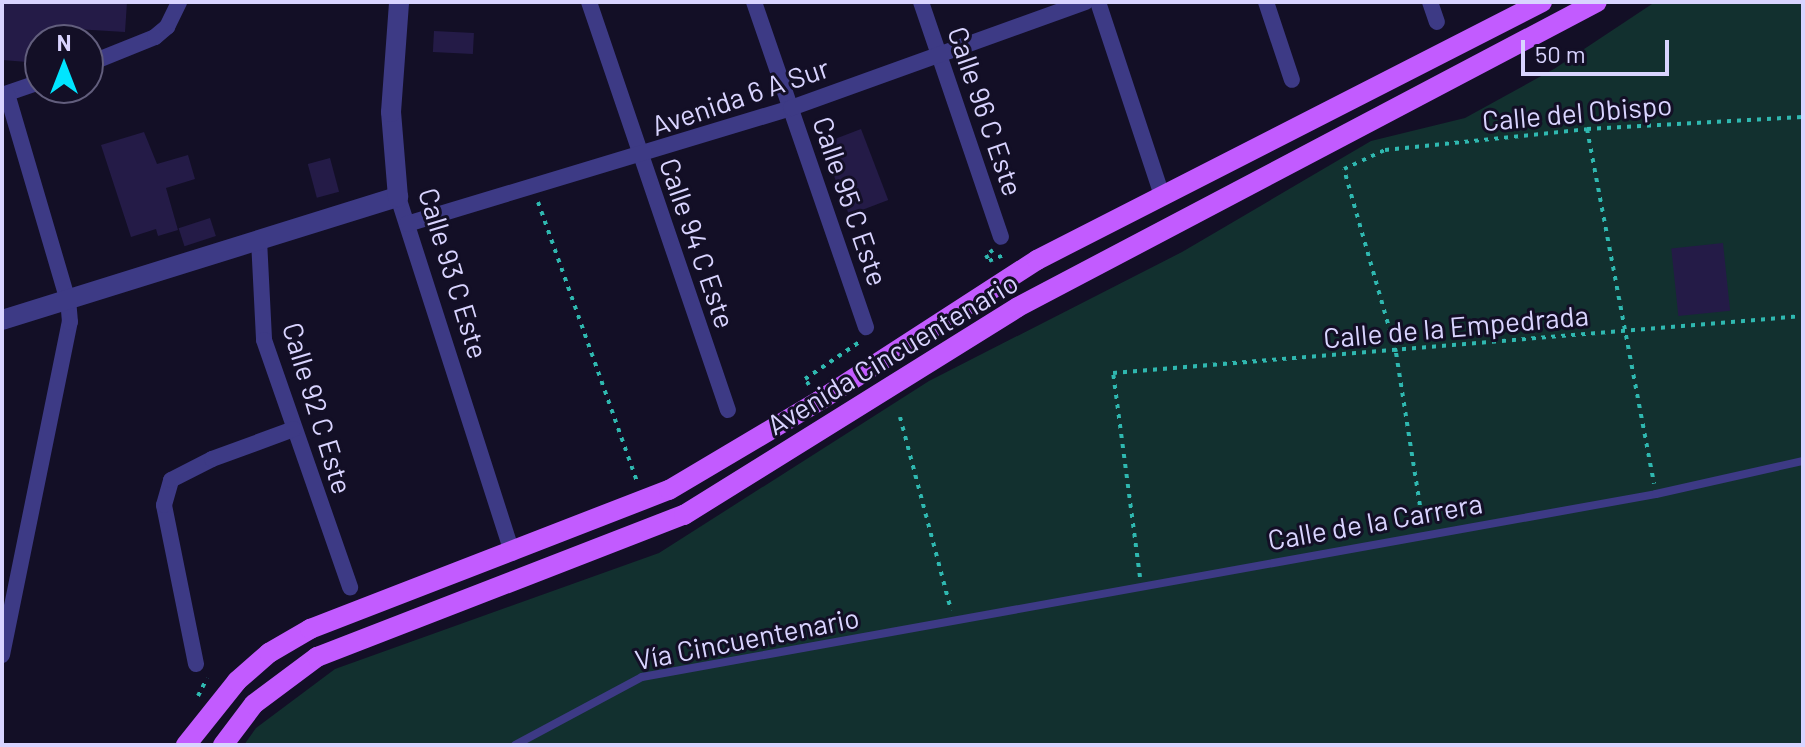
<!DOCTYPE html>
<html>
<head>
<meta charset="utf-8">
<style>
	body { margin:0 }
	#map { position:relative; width:1805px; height:747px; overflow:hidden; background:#130f26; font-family:Barlow,sans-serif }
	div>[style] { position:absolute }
	.green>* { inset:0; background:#12302f }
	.building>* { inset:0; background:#241b47; transform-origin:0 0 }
	.path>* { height:4px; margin-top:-2px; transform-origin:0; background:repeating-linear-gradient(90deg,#2fb8b0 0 4px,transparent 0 10px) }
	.service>* { height:8px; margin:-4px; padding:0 4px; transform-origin:4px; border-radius:4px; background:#3d3a85 }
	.minor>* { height:16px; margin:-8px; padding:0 8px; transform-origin:8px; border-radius:8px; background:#3d3a85 }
	.tertiary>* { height:20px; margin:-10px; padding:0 10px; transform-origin:10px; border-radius:10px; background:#3d3a85 }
	.primary>* { height:20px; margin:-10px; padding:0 10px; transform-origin:10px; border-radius:10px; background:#c25bff }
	span { translate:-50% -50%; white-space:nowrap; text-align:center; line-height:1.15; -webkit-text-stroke:6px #130f26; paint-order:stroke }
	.street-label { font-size:28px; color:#d9d4ff }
	.frame { position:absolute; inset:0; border:4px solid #d9d4ff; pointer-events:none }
	.north { position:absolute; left:24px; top:24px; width:80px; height:80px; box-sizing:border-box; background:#130f26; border:2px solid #625e7d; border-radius:50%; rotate:0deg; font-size:22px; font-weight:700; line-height:32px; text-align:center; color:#d9d4ff }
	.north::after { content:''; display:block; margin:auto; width:28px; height:36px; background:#00e5ff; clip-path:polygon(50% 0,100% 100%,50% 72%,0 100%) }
	.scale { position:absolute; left:1521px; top:40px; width:148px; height:36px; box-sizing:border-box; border:4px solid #d9d4ff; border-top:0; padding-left:10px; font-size:24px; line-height:28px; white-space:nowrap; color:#d9d4ff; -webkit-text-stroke:6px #130f26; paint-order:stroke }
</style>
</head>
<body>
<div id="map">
	<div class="green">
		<div style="clip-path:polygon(1655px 2px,1803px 2px,1803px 745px,244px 745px,256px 728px,335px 669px,659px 553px,929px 381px,1182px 252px,1371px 141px,1465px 118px,1554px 69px)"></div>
	</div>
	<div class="building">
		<div style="clip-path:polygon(2px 2px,127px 2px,125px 32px,59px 28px,58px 37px,40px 40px,40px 63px,2px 60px)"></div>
		<div style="left:434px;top:31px;width:40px;height:21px;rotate:3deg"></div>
		<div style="left:861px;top:129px;width:76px;height:42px;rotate:69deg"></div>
		<div style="clip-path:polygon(144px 132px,157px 164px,188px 155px,195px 179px,166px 188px,178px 230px,158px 236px,156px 229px,131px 237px,101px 145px)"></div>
		<div style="left:330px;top:158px;width:35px;height:23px;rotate:75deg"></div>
		<div style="left:210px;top:218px;width:19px;height:33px;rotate:72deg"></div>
		<div style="left:1723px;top:243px;width:68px;height:52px;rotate:84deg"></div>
	</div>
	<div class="path">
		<div style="left:1587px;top:129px;width:361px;rotate:79.3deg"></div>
		<div style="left:538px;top:202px;width:299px;rotate:70.5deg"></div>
		<div style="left:993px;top:250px;width:9px;rotate:144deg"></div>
		<div style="left:986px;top:255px;width:7px;rotate:63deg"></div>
		<div style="left:989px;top:261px;width:16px;rotate:-22deg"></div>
		<div style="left:809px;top:385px;width:7px;rotate:-124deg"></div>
		<div style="left:805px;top:379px;width:68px;rotate:-34.2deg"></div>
		<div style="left:900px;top:417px;width:200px;rotate:75.2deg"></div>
		<div style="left:1423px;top:525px;width:175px;rotate:-98.9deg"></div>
		<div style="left:1396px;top:352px;width:190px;rotate:-105.9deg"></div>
		<div style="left:1344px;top:169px;width:45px;rotate:-24.9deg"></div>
		<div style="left:1385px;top:150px;width:203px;rotate:-5.9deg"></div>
		<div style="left:1587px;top:129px;width:216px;rotate:-3.2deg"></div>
		<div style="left:1140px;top:577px;width:206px;rotate:-97.5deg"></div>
		<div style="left:1113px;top:373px;width:692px;rotate:-4.72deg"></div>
		<div style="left:198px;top:696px;width:20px;rotate:-63deg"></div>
	</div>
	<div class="service">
		<div style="left:515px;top:745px;width:144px;rotate:-28.2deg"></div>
		<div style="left:642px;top:677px;width:1030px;rotate:-10.23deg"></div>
		<div style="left:1656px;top:494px;width:151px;rotate:-12.7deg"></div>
	</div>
	<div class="minor">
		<div style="left:589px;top:2px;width:431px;rotate:71.2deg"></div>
		<div style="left:754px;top:2px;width:344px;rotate:71deg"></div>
		<div style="left:921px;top:2px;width:248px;rotate:71.2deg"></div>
		<div style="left:1098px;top:2px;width:201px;rotate:71.7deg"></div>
		<div style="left:1266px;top:2px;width:82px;rotate:71.6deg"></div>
		<div style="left:1430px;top:2px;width:21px;rotate:71deg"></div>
		<div style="left:88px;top:64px;width:72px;rotate:-21.9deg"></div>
		<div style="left:155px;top:37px;width:16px;rotate:-40deg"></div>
		<div style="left:167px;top:27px;width:28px;rotate:-64deg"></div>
		<div style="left:2px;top:95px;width:40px;rotate:-18.9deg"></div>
		<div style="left:398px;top:197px;width:374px;rotate:72.2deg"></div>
		<div style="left:407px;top:224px;width:401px;rotate:-16.8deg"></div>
		<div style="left:791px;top:108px;width:313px;rotate:-19.8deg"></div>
		<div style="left:259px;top:240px;width:100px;rotate:87.1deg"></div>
		<div style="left:264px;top:340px;width:262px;rotate:70.8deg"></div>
		<div style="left:2px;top:655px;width:340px;rotate:-78.5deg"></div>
		<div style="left:70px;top:322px;width:21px;rotate:-95deg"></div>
		<div style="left:68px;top:301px;width:216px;rotate:-106.4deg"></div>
		<div style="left:196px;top:664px;width:162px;rotate:-101.4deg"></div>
		<div style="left:164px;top:505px;width:26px;rotate:-74deg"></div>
		<div style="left:171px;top:480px;width:46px;rotate:-27.1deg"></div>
		<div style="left:212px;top:459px;width:87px;rotate:-20.1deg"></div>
	</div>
	<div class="tertiary">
		<div style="left:2px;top:320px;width:415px;rotate:-17.3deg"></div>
		<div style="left:398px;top:197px;width:85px;rotate:-94.7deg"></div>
		<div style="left:391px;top:112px;width:110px;rotate:-85.8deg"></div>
	</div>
	<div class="primary">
		<div style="left:186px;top:745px;width:82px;rotate:-51.4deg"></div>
		<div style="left:237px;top:681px;width:43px;rotate:-41.2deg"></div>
		<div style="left:269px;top:653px;width:48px;rotate:-30.3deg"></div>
		<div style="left:310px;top:629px;width:385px;rotate:-21.2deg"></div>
		<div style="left:669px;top:490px;width:174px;rotate:-30.7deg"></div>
		<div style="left:819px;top:401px;width:260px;rotate:-32.9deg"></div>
		<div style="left:1037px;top:260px;width:567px;rotate:-27.06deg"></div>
		<div style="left:223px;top:745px;width:51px;rotate:-52.9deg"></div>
		<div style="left:254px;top:704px;width:79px;rotate:-36.7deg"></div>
		<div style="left:317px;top:657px;width:394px;rotate:-21.2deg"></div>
		<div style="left:684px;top:515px;width:393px;rotate:-31.9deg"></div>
		<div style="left:1018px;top:307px;width:654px;rotate:-27.78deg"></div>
	</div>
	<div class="street-label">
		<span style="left:740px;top:96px;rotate:-19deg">Avenida 6 A Sur</span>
		<span style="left:986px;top:111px;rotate:71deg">Calle 96 C Este</span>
		<span style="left:1577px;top:112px;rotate:-5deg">Calle del Obispo</span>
		<span style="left:851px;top:201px;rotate:71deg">Calle 95 C Este</span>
		<span style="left:698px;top:243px;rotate:71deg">Calle 94 C Este</span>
		<span style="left:454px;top:273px;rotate:73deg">Calle 93 C Este</span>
		<span style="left:1456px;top:326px;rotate:-5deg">Calle de la Empedrada</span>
		<span style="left:892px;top:353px;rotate:-31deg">Avenida Cincuentenario</span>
		<span style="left:318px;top:408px;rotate:73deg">Calle 92 C Este</span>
		<span style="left:1375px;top:521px;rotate:-10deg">Calle de la Carrera</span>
		<span style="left:747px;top:638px;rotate:-11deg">Vía Cincuentenario</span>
	</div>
	<div class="frame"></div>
	<div class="north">N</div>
	<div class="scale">50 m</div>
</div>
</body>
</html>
